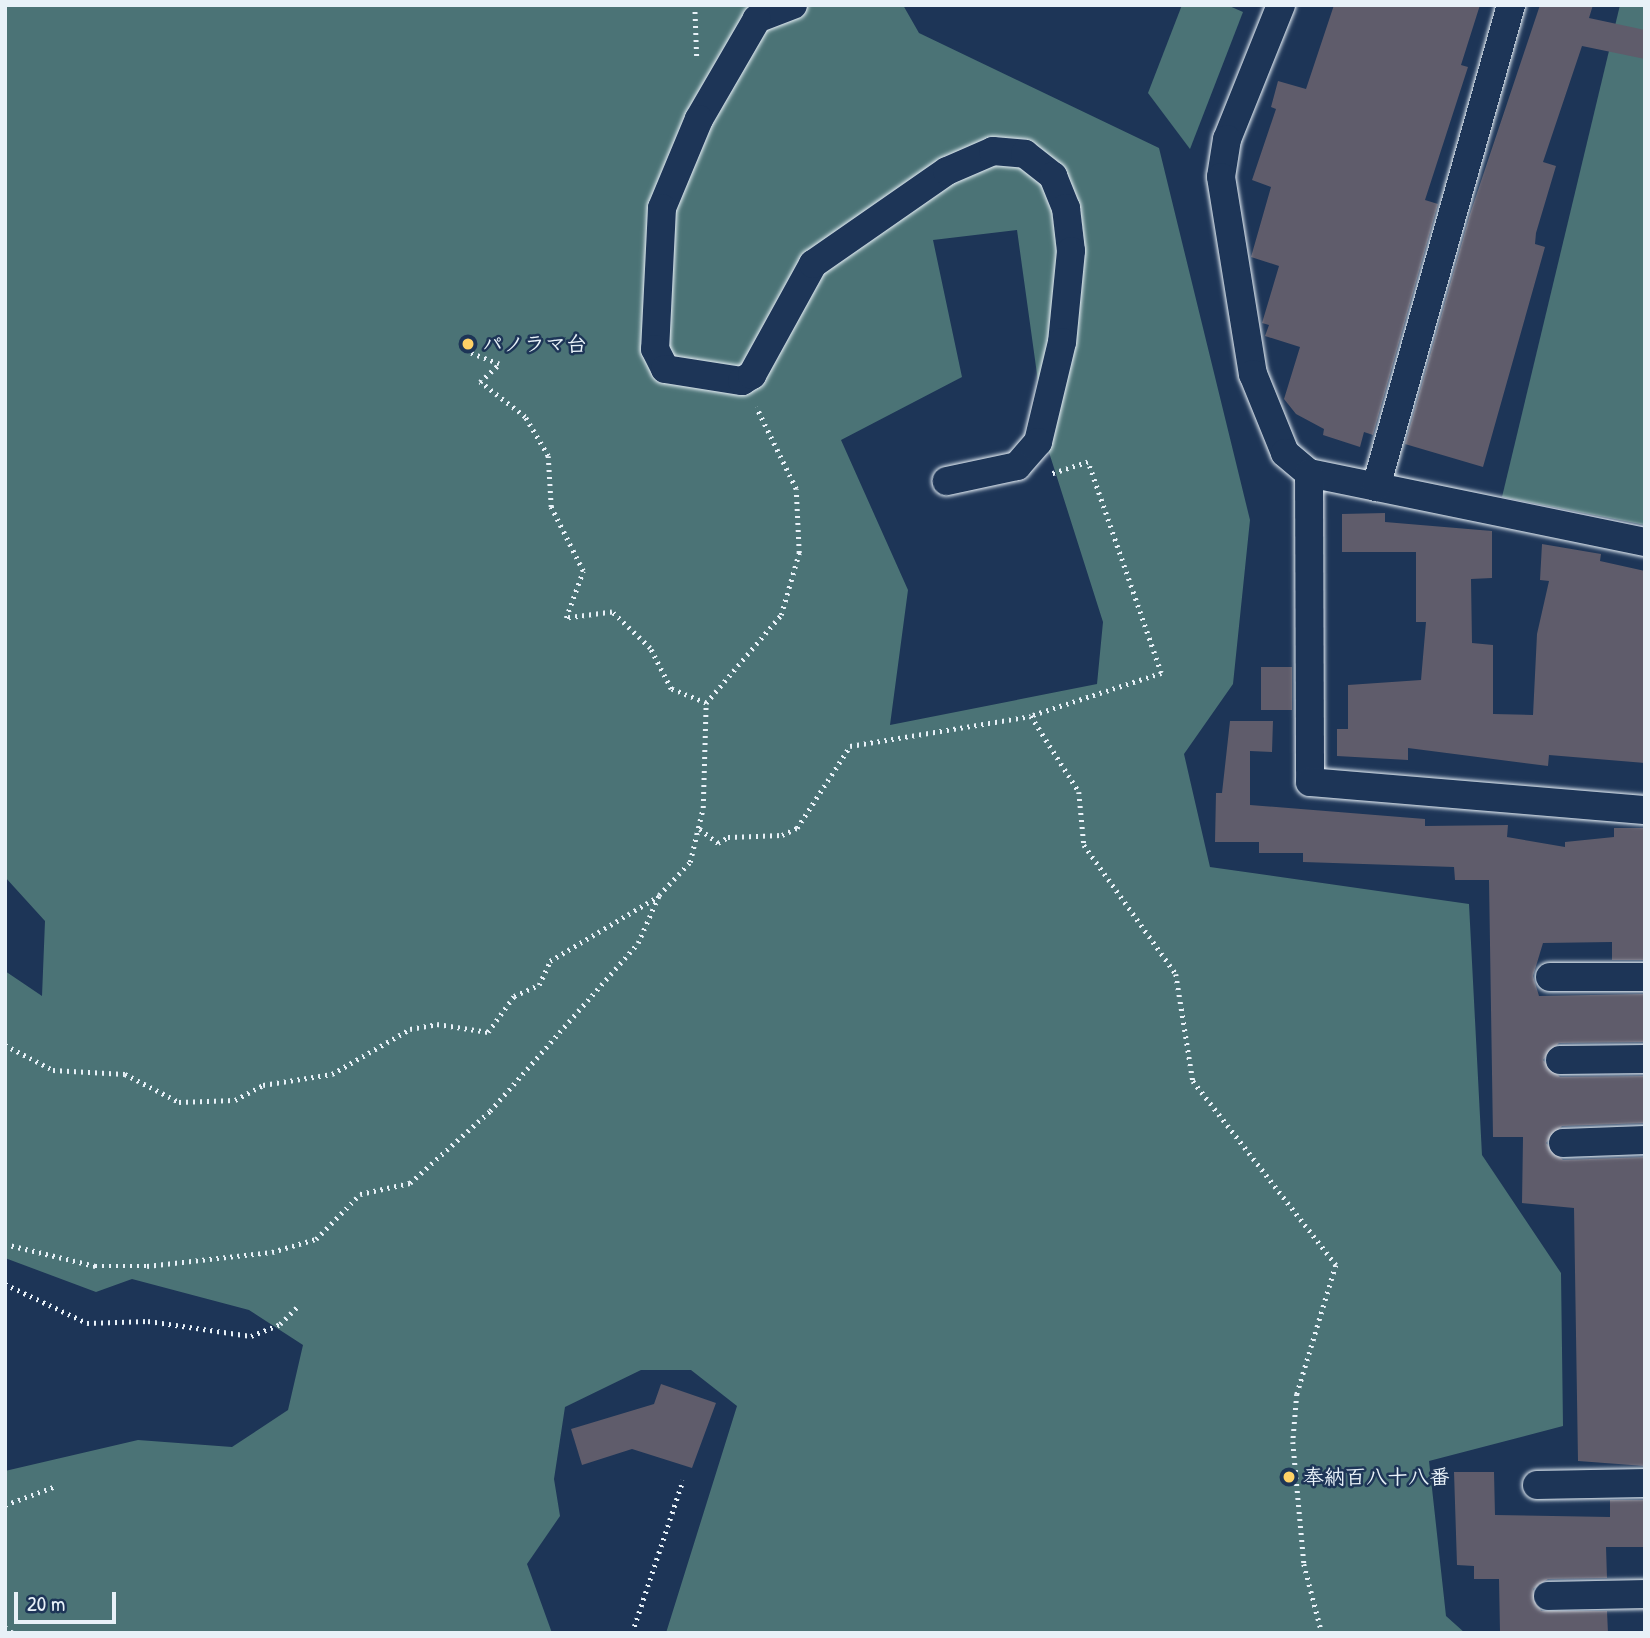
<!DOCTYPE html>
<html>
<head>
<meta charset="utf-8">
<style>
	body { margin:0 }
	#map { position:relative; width:1650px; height:1638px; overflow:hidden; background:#1d3557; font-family:"Patrick Hand","Klee One",sans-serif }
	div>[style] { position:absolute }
	.green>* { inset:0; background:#4b7376 }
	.building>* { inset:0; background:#5f5c6b; transform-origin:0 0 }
	.path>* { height:4.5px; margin-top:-2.25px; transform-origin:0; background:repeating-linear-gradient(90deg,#e8f1f8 0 2px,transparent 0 7px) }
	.roads { filter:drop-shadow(0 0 2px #e8f1f8) drop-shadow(0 0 2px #e8f1f8) }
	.minor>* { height:28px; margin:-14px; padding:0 14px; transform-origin:14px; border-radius:14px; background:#1d3557 }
	.dots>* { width:19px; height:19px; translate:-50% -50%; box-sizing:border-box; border:4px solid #1d3557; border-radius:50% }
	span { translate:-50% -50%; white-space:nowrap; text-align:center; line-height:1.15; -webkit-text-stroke:5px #1d3557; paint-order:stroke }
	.poi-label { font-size:21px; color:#e8f1f8; font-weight:700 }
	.left { translate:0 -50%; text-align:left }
	.frame { position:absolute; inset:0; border:7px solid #e8f1f8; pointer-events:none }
	.scale { position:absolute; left:14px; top:1592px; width:102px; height:32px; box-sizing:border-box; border:4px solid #e8f1f8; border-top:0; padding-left:9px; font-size:21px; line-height:24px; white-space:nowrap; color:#e8f1f8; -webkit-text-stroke:5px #1d3557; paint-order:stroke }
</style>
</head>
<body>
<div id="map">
	<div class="green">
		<div style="clip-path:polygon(evenodd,5px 5px,903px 5px,919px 33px,1159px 148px,1250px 520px,1233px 684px,1184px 754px,1210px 867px,1469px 904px,1482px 1155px,1561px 1273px,1563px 1426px,1429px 1461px,1446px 1616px,1465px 1633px,666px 1633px,737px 1406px,691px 1370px,641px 1370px,565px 1407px,554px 1479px,560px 1516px,527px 1564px,552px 1633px,5px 1633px,5px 1471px,138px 1440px,232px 1447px,288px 1410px,303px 1345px,249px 1310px,132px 1279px,96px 1292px,5px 1258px,5px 971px,42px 996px,45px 921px,5px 877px,5px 5px,1017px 230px,1047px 446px,1103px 622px,1097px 684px,890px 725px,908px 590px,841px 440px,962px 377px,933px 240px,1017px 230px)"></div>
		<div style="clip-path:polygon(1182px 5px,1227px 5px,1243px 12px,1190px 149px,1148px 93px)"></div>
		<div style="clip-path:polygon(1620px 5px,1645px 5px,1645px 525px,1502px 497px)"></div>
	</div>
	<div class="building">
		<div style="clip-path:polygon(1334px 5px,1480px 5px,1461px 65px,1468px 67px,1425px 200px,1438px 204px,1373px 435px,1364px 432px,1360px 447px,1323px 435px,1324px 429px,1296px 414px,1284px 399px,1300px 347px,1265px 336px,1269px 325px,1262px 323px,1279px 266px,1251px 257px,1271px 187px,1252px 180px,1276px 109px,1271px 107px,1278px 81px,1306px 89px)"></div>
		<div style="clip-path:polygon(1540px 5px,1593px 5px,1589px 18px,1645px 30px,1645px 59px,1582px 46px,1543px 162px,1556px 166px,1536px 233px,1535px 244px,1545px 247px,1483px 467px,1405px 444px,1470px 214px)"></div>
		<div style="clip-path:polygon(1385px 513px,1385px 522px,1492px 531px,1492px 578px,1471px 579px,1472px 643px,1493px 645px,1493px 714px,1533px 715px,1537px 634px,1549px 581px,1540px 580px,1542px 544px,1601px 554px,1600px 561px,1645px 571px,1645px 763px,1549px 755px,1548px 766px,1408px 748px,1408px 760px,1337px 756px,1337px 729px,1348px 729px,1348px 685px,1421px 680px,1426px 622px,1416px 622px,1416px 552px,1342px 552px,1342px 514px)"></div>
		<div style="left:1261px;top:667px;width:31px;height:43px"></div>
		<div style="clip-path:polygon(1230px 721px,1273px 721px,1272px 752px,1250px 751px,1250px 805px,1425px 819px,1425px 826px,1508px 825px,1507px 837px,1565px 847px,1565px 842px,1614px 837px,1614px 828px,1645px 828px,1645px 960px,1612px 960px,1612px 942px,1543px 943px,1533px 976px,1539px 996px,1645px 994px,1645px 1042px,1559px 1043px,1543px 1060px,1560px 1077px,1645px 1076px,1645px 1123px,1562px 1126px,1546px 1143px,1563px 1160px,1645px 1157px,1645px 1466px,1578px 1461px,1574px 1208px,1522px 1203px,1523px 1137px,1493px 1137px,1489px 880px,1455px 880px,1454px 867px,1303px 862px,1303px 853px,1259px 853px,1259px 842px,1215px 842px,1216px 793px,1222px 793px)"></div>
		<div style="clip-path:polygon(661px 1384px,716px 1403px,692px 1468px,632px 1449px,582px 1465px,571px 1429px,654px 1404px)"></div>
		<div style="clip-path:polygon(1454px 1472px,1494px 1472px,1495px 1515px,1610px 1517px,1610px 1500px,1645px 1500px,1645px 1547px,1606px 1547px,1607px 1578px,1548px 1579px,1533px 1589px,1541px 1611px,1607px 1611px,1608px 1633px,1500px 1633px,1499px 1579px,1474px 1579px,1474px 1566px,1457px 1565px)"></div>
	</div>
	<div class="path">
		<div style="left:695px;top:5px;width:55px;rotate:87.9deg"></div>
		<div style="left:706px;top:703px;width:116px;rotate:-49.6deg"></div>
		<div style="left:781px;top:615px;width:65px;rotate:-73.8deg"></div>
		<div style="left:799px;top:553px;width:64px;rotate:-92.7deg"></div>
		<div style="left:796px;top:489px;width:91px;rotate:-116deg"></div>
		<div style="left:1033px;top:715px;width:135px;rotate:-18.2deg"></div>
		<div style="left:1161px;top:673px;width:223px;rotate:-109.1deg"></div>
		<div style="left:1088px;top:462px;width:38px;rotate:162deg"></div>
		<div style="left:700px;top:829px;width:23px;rotate:38deg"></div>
		<div style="left:718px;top:843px;width:12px;rotate:-31deg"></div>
		<div style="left:728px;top:837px;width:54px;rotate:-2.1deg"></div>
		<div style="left:782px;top:835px;width:17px;rotate:-25deg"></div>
		<div style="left:797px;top:828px;width:98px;rotate:-57.1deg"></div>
		<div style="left:850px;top:746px;width:183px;rotate:-9.4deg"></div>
		<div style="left:1031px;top:716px;width:90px;rotate:57.7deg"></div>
		<div style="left:1079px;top:792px;width:53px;rotate:84.6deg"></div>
		<div style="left:1084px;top:845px;width:158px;rotate:54.5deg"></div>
		<div style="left:1176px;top:974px;width:108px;rotate:81deg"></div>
		<div style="left:1193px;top:1081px;width:233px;rotate:52.1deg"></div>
		<div style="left:1336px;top:1265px;width:135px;rotate:106.8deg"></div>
		<div style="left:1297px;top:1394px;width:48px;rotate:94.8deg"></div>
		<div style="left:1293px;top:1442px;width:122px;rotate:84.8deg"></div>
		<div style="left:1304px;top:1564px;width:71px;rotate:75.4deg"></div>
		<div style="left:5px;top:1045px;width:54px;rotate:27.5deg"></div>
		<div style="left:53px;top:1070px;width:72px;rotate:3.2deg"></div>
		<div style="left:125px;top:1074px;width:61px;rotate:27.4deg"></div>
		<div style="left:179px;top:1102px;width:56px;rotate:-2deg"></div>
		<div style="left:235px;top:1100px;width:32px;rotate:-28deg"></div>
		<div style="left:263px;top:1085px;width:70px;rotate:-9.1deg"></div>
		<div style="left:332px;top:1074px;width:90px;rotate:-30deg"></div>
		<div style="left:410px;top:1029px;width:27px;rotate:-10deg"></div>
		<div style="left:437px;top:1024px;width:52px;rotate:8.9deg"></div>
		<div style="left:488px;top:1032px;width:44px;rotate:-54.2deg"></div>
		<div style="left:514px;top:996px;width:27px;rotate:-24deg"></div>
		<div style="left:539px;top:985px;width:26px;rotate:-65deg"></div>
		<div style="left:550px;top:961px;width:127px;rotate:-30.8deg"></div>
		<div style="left:5px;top:1244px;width:93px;rotate:13.7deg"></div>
		<div style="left:95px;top:1266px;width:52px"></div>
		<div style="left:147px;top:1266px;width:126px;rotate:-6.4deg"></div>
		<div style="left:272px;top:1252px;width:46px;rotate:-16.5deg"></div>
		<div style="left:316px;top:1239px;width:63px;rotate:-45.6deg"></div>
		<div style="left:360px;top:1194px;width:51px;rotate:-12.4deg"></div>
		<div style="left:410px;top:1183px;width:108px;rotate:-42deg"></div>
		<div style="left:490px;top:1111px;width:224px;rotate:-48.6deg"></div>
		<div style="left:638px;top:943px;width:52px;rotate:-66.4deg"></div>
		<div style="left:659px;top:895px;width:45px;rotate:-46.8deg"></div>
		<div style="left:690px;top:862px;width:56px;rotate:-76.5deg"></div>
		<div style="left:703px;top:808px;width:105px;rotate:-88.4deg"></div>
		<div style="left:706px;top:703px;width:38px;rotate:-158deg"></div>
		<div style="left:671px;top:689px;width:46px;rotate:-117.1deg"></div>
		<div style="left:650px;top:648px;width:52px;rotate:-136.5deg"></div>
		<div style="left:612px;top:612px;width:46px;rotate:172.6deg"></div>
		<div style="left:566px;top:618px;width:50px;rotate:-70.1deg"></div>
		<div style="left:583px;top:571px;width:72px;rotate:-116.6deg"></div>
		<div style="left:551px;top:507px;width:51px;rotate:-93.4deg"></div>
		<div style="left:548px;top:456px;width:45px;rotate:-120.5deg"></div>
		<div style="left:525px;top:417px;width:57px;rotate:-142.1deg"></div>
		<div style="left:480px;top:382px;width:26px;rotate:-43deg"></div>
		<div style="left:499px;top:364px;width:30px;rotate:-159deg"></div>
		<div style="left:5px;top:1284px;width:91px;rotate:25.4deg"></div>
		<div style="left:87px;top:1323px;width:61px;rotate:-1.9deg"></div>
		<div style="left:148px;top:1321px;width:104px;rotate:8.3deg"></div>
		<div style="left:251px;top:1336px;width:31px;rotate:-22deg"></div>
		<div style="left:280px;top:1324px;width:24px;rotate:-45deg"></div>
		<div style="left:5px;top:1505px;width:54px;rotate:-20.4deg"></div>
		<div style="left:5px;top:1627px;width:10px;rotate:37deg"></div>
		<div style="left:632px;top:1633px;width:161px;rotate:-71.6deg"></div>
	</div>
	<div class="roads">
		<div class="minor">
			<div style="left:793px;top:5px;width:39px;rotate:159deg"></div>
			<div style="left:757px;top:19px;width:116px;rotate:120.1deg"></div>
			<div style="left:699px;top:119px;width:96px;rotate:112.6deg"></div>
			<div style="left:662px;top:208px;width:141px;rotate:92.8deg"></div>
			<div style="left:655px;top:349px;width:22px;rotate:63deg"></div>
			<div style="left:665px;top:369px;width:78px;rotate:8.9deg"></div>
			<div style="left:742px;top:381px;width:12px;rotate:-31deg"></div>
			<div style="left:752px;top:375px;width:127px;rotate:-61.2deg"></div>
			<div style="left:813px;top:264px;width:163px;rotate:-34.8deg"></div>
			<div style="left:947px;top:171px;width:50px;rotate:-23.5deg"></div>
			<div style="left:993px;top:151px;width:32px;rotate:5deg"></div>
			<div style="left:1025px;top:154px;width:36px;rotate:38deg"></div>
			<div style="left:1053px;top:176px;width:35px;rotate:68deg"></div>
			<div style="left:1066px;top:208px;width:43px;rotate:83.4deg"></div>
			<div style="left:1071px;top:251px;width:91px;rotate:95.6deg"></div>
			<div style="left:1062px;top:342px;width:103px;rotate:103.5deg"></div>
			<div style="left:1038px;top:442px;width:32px;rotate:131deg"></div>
			<div style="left:1017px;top:466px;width:72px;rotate:167.9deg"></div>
			<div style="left:1281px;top:5px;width:144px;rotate:111.9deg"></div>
			<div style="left:1227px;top:139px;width:38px;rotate:99deg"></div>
			<div style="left:1221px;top:177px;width:200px;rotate:80.8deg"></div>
			<div style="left:1253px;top:374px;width:85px;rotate:67.9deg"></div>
			<div style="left:1285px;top:453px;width:31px;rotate:40deg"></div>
			<div style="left:1309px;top:473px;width:343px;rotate:11.6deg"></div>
			<div style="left:1309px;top:473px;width:309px;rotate:89.8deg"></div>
			<div style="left:1310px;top:782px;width:336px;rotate:4.8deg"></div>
			<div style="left:1376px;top:487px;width:501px;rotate:-74.35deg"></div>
			<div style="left:1550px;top:977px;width:95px"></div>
			<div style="left:1560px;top:1060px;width:85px;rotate:-0.7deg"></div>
			<div style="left:1563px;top:1143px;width:82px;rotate:-2.1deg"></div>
			<div style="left:1537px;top:1485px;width:108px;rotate:-1.1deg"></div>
			<div style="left:1548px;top:1596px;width:97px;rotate:-1.2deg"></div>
		</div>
	</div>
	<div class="dots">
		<div style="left:468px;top:344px;background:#ffd166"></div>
		<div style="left:1289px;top:1477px;background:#ffd166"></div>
	</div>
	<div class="poi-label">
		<span class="left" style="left:482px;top:344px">パノラマ台</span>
		<span class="left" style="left:1303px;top:1477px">奉納百八十八番</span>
	</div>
	<div class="frame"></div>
	<div class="scale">20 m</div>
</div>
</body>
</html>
